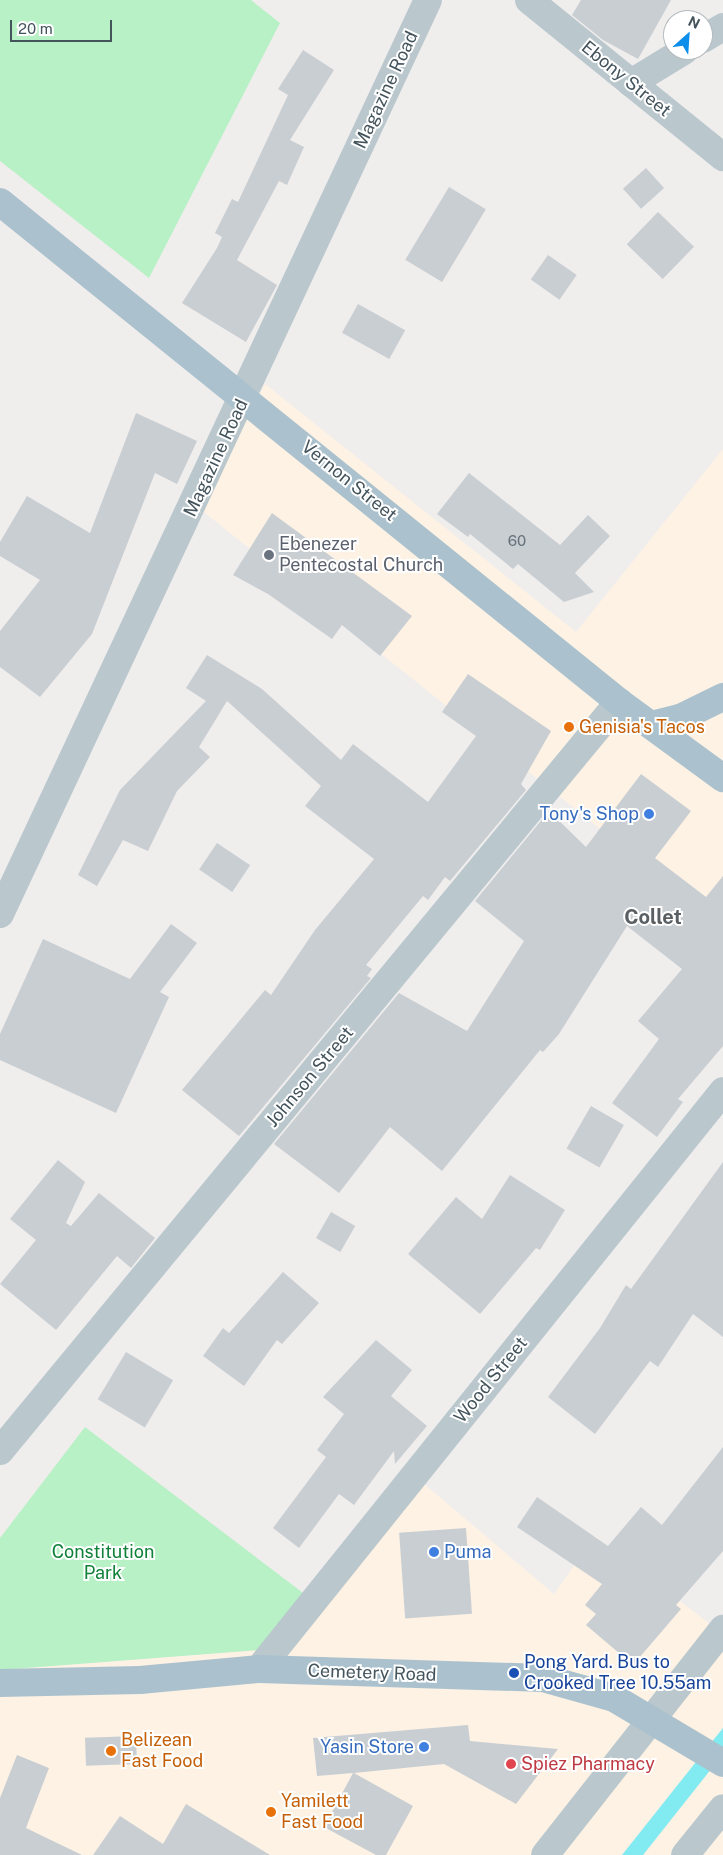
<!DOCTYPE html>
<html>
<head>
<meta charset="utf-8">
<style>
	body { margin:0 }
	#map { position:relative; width:723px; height:1855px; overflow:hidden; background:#f0eded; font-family:"Public Sans",sans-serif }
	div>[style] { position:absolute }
	.commercial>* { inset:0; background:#fdf2e4 }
	.green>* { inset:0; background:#b7f1c5 }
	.water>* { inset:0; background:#82eaf1 }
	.building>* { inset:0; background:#c9ced2; transform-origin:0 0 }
	.minor>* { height:28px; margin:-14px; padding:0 14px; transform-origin:14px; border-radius:14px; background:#bac8ce }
	.major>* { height:28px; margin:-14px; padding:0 14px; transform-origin:14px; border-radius:14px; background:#abc2ce }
	.dots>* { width:14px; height:14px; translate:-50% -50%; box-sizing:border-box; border:2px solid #fff; border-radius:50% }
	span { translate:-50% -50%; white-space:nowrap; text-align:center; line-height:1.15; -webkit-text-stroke:4px #fff; paint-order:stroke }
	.number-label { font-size:15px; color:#65727a }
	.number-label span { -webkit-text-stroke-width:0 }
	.street-label { font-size:18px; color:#44545c }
	.worship-label { font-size:18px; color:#5b616d }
	.left { translate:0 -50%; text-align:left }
	.food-label { font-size:18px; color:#c56008 }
	.shop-label { font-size:18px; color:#366cbe }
	.right { translate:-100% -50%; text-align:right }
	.park-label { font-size:18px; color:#108138 }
	.transit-label { font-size:18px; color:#164399 }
	.health-label { font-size:18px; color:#be3a42 }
	.quarter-label { font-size:20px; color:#595f63; font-weight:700 }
	.north { position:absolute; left:663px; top:10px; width:50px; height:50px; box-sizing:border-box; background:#fff; border:1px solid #b4bbbe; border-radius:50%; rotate:26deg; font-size:14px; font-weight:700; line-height:20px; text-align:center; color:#44545c }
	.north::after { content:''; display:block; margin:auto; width:18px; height:22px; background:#0d8eea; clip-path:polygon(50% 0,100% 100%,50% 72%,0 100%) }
	.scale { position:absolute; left:10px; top:20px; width:102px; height:22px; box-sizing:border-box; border:2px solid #44545c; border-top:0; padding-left:6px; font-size:15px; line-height:18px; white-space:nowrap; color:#44545c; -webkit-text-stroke:4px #fff; paint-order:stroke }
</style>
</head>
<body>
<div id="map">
	<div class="commercial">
		<div style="clip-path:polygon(265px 384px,576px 632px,723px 449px,723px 927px,200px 509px)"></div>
		<div style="clip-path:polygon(409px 1471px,554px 1594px,595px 1536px,723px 1634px,723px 1728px,622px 1855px,0 1855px,0 1670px,260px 1650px)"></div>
		<div style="clip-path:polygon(723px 1754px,723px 1855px,643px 1855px)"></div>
	</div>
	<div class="green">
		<div style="clip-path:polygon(0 0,251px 0,280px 23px,149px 278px,0 161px)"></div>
		<div style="clip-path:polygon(85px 1427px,303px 1593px,260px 1650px,0 1670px,0 1538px)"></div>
	</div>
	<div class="water">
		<div style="clip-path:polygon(723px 1728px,723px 1754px,643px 1855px,622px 1855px)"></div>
	</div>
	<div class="building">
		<div style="clip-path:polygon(581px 0,671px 0,638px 59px,603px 40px,572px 15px)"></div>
		<div style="clip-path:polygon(303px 50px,334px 70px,290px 140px,304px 147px,287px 185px,279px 181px,237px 260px,277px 285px,246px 342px,182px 303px,217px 248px,222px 237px,215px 233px,232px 199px,238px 202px,288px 95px,278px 89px)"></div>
		<div style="left:646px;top:168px;width:27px;height:31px;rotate:48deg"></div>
		<div style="left:449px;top:187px;width:43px;height:85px;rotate:31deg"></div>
		<div style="left:658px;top:212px;width:50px;height:45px;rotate:44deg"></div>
		<div style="left:548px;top:255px;width:35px;height:30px;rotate:35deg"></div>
		<div style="left:358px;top:304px;width:54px;height:33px;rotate:29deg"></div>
		<div style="clip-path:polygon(136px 413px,197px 441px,177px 484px,155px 473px,92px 634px,40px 697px,0 667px,0 631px,40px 580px,0 556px,0 542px,27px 496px,90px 533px)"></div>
		<div style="clip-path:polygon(469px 473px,560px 545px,588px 515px,610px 536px,575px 573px,594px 592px,564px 602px,518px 564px,513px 569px,470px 534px,468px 537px,437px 514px)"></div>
		<div style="clip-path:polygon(272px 513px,412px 616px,380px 656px,342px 625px,332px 639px,268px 594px,233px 575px)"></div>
		<div style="clip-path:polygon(207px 655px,262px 689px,341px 760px,353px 744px,428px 802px,476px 736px,442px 712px,468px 674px,551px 731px,521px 784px,526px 790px,450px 881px,445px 877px,428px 900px,423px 896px,366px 965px,372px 969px,367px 976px,371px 978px,239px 1136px,182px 1090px,265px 990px,271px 995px,315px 930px,374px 859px,305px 806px,321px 786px,227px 701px,199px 747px,210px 757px,177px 791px,148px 851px,123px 840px,97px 886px,78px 875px,120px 790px,206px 701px,186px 688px)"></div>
		<div style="clip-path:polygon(641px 774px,691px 811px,655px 858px,706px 897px,723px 876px,723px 1046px,678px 1099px,683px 1102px,657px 1137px,612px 1103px,659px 1039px,638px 1021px,682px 969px,627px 926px,559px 1034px,543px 1052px,540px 1050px,442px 1171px,390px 1127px,339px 1193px,274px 1144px,399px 993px,467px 1031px,524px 941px,475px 901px,549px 811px,586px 847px)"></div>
		<div style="left:217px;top:843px;width:40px;height:32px;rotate:34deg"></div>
		<div style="clip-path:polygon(171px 924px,197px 943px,160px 992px,169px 997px,116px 1113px,0 1060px,0 1034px,43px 939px,130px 979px)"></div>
		<div style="left:591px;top:1106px;width:38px;height:49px;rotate:30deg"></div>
		<div style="clip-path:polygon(58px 1160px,85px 1182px,66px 1223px,71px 1226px,99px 1193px,155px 1238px,131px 1268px,117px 1256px,56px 1330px,0 1284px,36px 1240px,10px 1219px)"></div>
		<div style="clip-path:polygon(723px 1162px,723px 1337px,693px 1314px,658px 1367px,650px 1361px,595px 1434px,548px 1397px,600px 1328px,626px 1285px,631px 1289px)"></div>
		<div style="clip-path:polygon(510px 1175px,565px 1210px,540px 1250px,536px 1248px,480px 1314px,408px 1254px,456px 1197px,482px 1219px)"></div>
		<div style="left:331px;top:1212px;width:28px;height:30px;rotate:30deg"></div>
		<div style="clip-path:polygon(283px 1272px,319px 1303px,282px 1344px,277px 1340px,244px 1386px,203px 1356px,223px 1328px,229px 1333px)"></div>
		<div style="clip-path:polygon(376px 1340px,412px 1370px,391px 1396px,427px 1426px,395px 1464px,394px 1451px,354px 1505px,339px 1494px,299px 1548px,273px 1528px,326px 1457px,317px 1450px,344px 1414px,323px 1397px)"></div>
		<div style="left:126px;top:1352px;width:55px;height:55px;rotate:31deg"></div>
		<div style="clip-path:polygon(723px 1447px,723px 1551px,676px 1605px,681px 1609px,633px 1665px,586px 1625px,596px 1614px,585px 1605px,602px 1584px,517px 1527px,537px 1497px,608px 1546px,641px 1507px,662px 1525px)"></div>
		<div style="left:466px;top:1528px;width:86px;height:67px;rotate:86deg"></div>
		<div style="clip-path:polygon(468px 1725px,470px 1741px,558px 1749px,516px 1804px,444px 1764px,354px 1773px,413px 1806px,386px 1855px,376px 1855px,324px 1827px,353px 1773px,317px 1776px,313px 1738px)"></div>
		<div style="left:136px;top:1736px;width:28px;height:51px;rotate:88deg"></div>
		<div style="clip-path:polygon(17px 1755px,49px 1768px,26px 1828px,82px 1855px,0 1855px,0 1798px)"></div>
		<div style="clip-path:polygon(186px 1804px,270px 1855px,93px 1855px,120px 1816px,163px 1844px)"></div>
	</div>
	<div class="minor">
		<div style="left:529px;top:0;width:250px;rotate:39deg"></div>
		<div style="left:703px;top:39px;width:23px;rotate:-31deg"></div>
		<div style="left:631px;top:83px;width:63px;rotate:-31.4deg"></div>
		<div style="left:0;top:914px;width:1009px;rotate:-64.91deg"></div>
		<div style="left:0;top:1451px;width:972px;rotate:-50.43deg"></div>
		<div style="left:259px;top:1669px;width:741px;rotate:-51.24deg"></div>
		<div style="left:545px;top:1855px;width:288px;rotate:-51.8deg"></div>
		<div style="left:685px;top:1855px;width:60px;rotate:-51deg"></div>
	</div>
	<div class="major">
		<div style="left:0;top:202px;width:796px;rotate:38.93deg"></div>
		<div style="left:619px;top:702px;width:129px;rotate:36.2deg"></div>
		<div style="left:651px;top:725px;width:32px;rotate:-14deg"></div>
		<div style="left:682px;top:717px;width:46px;rotate:-26deg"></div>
		<div style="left:0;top:1683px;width:140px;rotate:-1.2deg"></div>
		<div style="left:140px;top:1680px;width:120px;rotate:-5.3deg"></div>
		<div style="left:259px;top:1669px;width:284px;rotate:1.8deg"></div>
		<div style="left:543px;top:1678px;width:74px;rotate:15.7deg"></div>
		<div style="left:614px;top:1698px;width:127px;rotate:30.8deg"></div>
	</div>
	<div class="dots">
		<div style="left:269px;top:555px;background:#6b7280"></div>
		<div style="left:569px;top:727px;background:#e8710a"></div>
		<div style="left:649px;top:814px;background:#3f7fe0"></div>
		<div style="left:434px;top:1552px;background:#3f7fe0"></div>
		<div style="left:514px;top:1673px;background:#1a4fb4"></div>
		<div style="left:424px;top:1747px;background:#3f7fe0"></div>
		<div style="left:111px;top:1751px;background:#e8710a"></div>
		<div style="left:511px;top:1764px;background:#e0444e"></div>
		<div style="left:271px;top:1812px;background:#e8710a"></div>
	</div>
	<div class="number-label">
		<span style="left:517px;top:541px">60</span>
	</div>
	<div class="street-label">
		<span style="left:626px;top:79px;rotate:39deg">Ebony Street</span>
		<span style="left:386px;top:90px;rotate:-65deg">Magazine Road</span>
		<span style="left:216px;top:458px;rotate:-65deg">Magazine Road</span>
		<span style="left:349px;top:481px;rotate:39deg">Vernon Street</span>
		<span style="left:310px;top:1077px;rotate:-50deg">Johnson Street</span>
		<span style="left:491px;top:1380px;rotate:-51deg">Wood Street</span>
		<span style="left:372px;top:1673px;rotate:2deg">Cemetery Road</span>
	</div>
	<div class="worship-label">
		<span class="left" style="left:279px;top:555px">Ebenezer<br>Pentecostal Church</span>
	</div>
	<div class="food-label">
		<span class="left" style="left:579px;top:727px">Genisia's Tacos</span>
		<span class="left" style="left:121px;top:1751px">Belizean<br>Fast Food</span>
		<span class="left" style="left:281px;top:1812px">Yamilett<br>Fast Food</span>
	</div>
	<div class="shop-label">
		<span class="right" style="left:639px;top:814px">Tony's Shop</span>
		<span class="left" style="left:444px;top:1552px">Puma</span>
		<span class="right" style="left:414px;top:1747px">Yasin Store</span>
	</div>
	<div class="park-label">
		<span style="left:103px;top:1563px">Constitution<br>Park</span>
	</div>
	<div class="transit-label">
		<span class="left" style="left:524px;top:1673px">Pong Yard. Bus to<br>Crooked Tree 10.55am</span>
	</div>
	<div class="health-label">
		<span class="left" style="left:521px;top:1764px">Spiez Pharmacy</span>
	</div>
	<div class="quarter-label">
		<span style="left:653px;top:917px">Collet</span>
	</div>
	<div class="north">N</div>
	<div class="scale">20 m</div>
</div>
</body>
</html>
